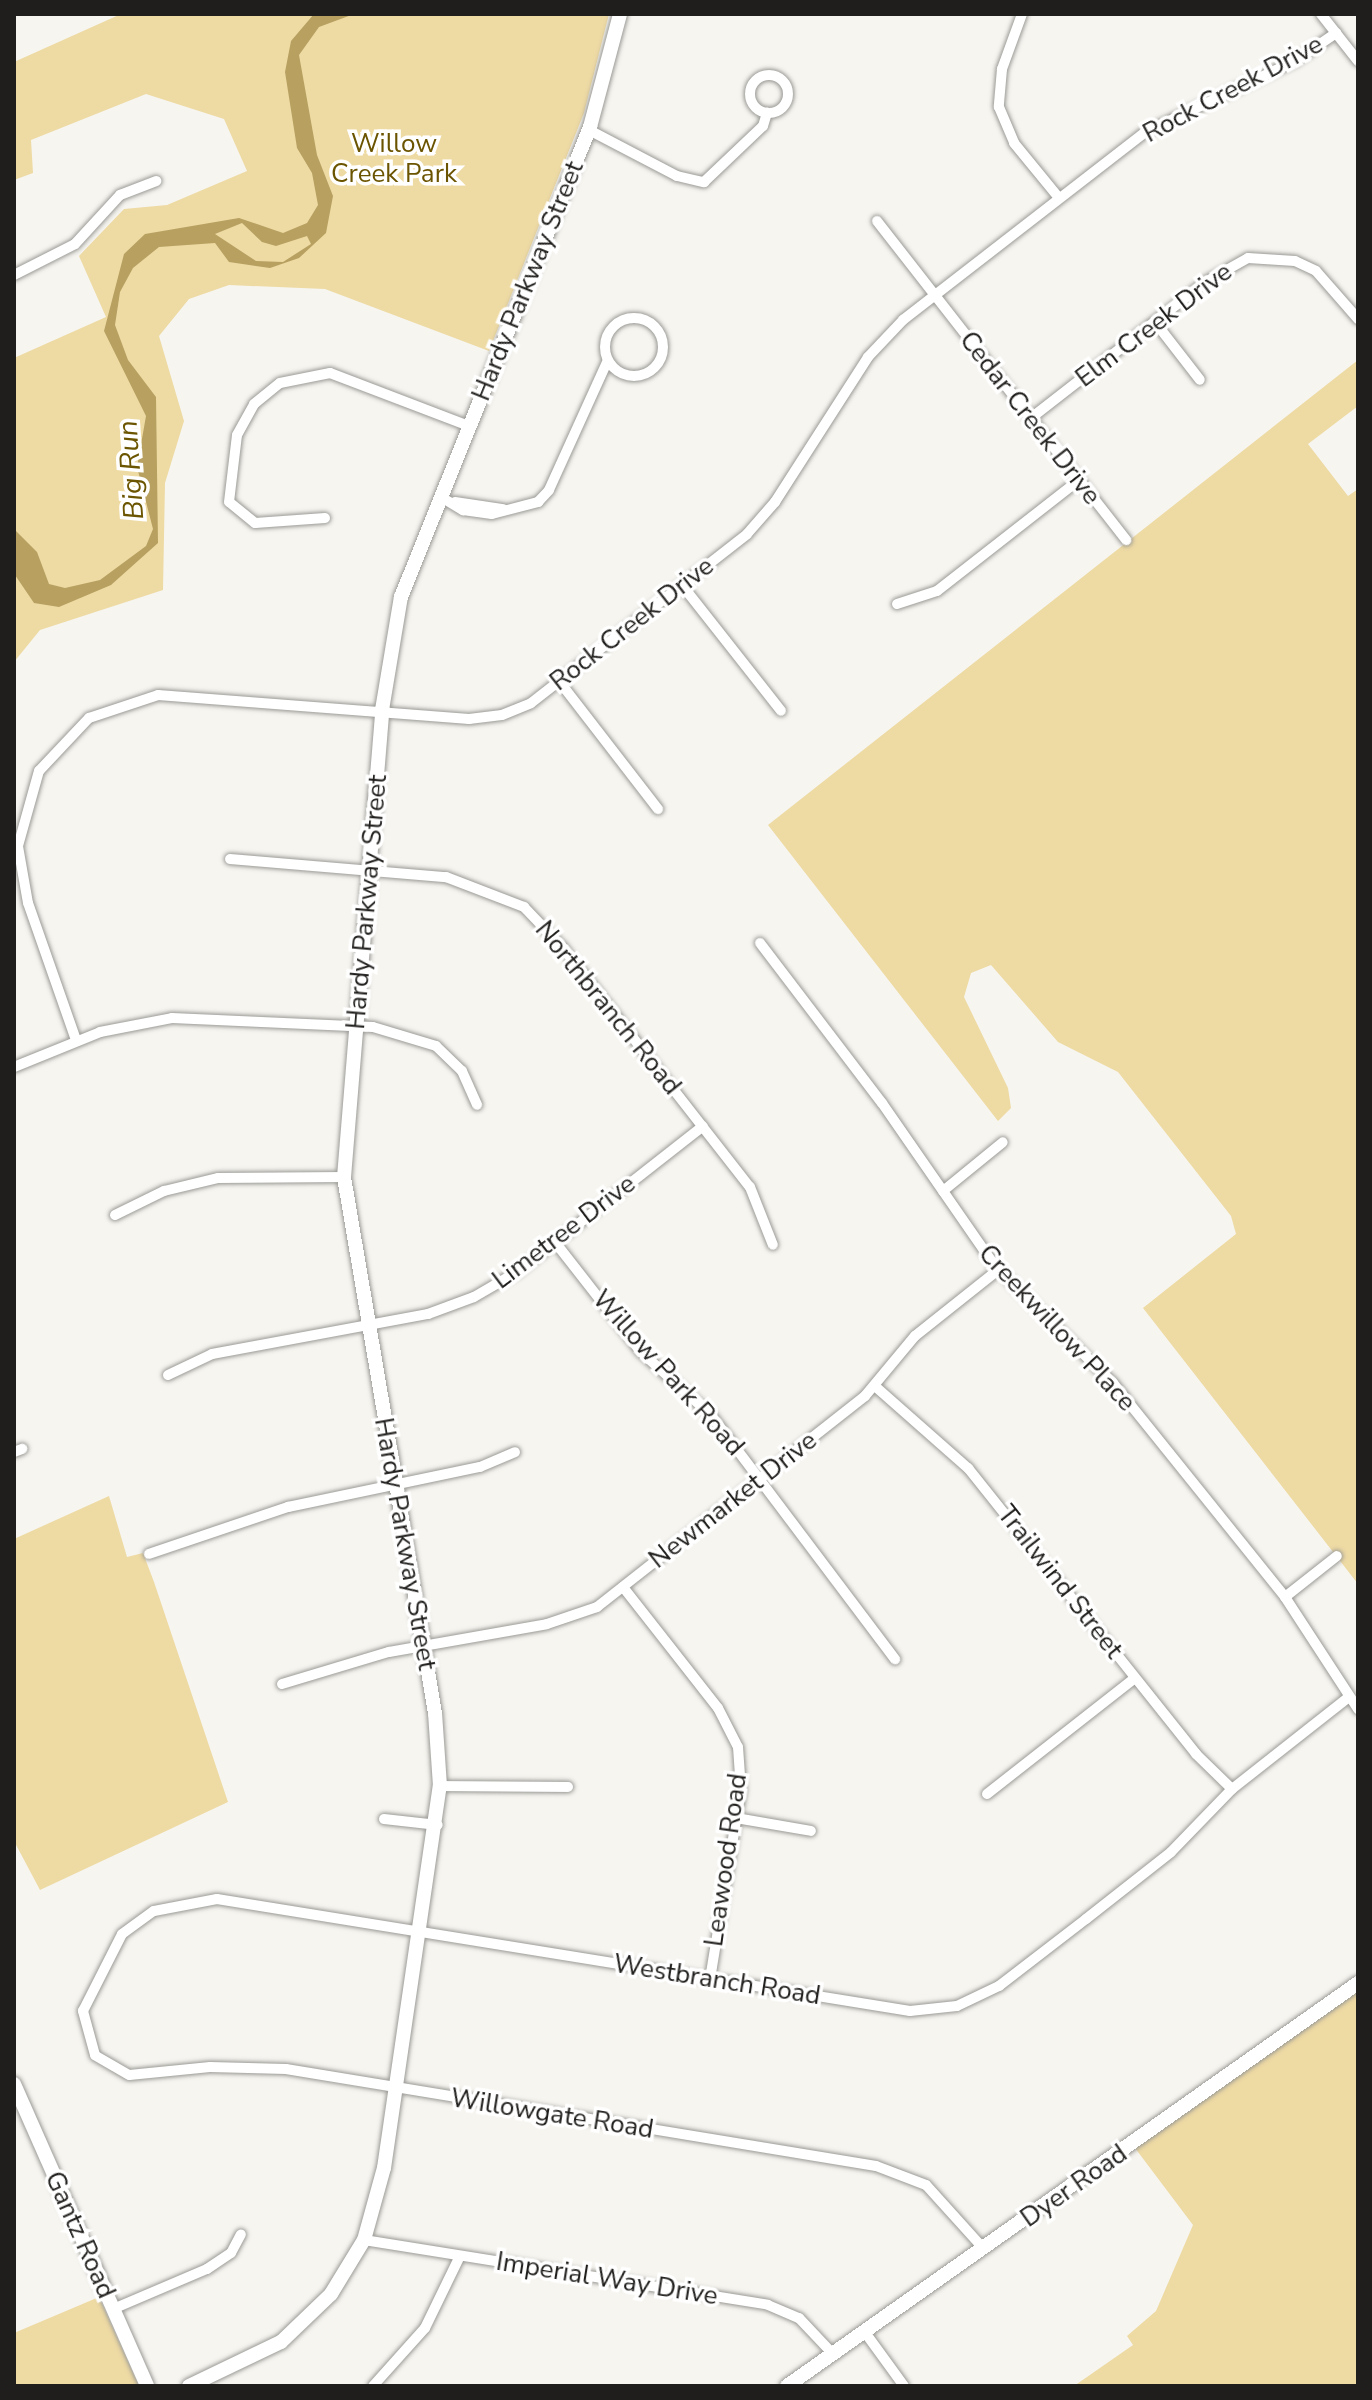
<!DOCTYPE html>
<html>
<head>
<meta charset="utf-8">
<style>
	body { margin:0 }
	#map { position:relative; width:1372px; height:2400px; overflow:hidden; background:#f6f5f0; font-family:"Nunito Sans",sans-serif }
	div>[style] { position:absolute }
	.green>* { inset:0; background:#eedaa3 }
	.water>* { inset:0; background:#b7a060 }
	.roads { filter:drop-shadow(0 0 2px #9b9a96) drop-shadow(0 0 2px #9b9a96) }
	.street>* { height:10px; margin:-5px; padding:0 5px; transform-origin:5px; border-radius:5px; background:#fff }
	.street>.ring { margin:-5px; padding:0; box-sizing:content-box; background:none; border:10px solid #fff; border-radius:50% }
	.secondary>* { height:14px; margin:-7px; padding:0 7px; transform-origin:7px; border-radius:7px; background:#fff }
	span { translate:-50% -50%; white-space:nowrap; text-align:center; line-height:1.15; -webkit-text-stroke:7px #fff; paint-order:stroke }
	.street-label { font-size:26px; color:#1f1e1c }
	.park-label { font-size:26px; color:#6b5400 }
	.water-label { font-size:28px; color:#6b5500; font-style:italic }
	.frame { position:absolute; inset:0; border:16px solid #1f1e1c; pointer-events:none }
</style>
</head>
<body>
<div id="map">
	<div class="green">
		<div style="clip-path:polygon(121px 14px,609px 14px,584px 113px,489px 351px,325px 289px,229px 285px,189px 299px,159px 336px,184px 421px,165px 483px,163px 590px,40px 630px,14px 662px,14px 358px,106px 317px,79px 256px,124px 209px,167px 205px,247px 171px,224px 119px,146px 94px,31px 140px,33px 173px,14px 180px,14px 62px)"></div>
		<div style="clip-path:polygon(1358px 360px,1358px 406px,1308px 444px,1348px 496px,1358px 489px,1358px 1584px,1143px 1308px,1236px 1234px,1231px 1216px,1118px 1072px,1058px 1042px,991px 965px,971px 973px,964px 997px,1008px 1088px,1011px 1108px,998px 1121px,768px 825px)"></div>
		<div style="clip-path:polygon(109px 1496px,127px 1557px,143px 1553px,154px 1582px,228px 1802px,40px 1890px,14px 1841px,14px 1539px)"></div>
		<div style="clip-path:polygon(1356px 1991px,1358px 2386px,1074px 2386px,1133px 2345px,1127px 2336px,1156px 2311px,1193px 2225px,1135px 2148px)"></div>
		<div style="clip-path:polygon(99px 2297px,138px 2384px,14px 2386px,14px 2333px)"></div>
	</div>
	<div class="water">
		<div style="clip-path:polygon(evenodd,314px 14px,354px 14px,319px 27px,299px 55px,317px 155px,333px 196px,326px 233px,299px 258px,270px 268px,229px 262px,215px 243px,159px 247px,133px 268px,120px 292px,115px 325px,128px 360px,156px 397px,158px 543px,111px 585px,59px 607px,34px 603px,15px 575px,14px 529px,37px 552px,49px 584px,65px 588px,100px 580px,146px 546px,153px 529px,137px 467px,146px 416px,104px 331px,124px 254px,145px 234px,239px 218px,283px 233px,307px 223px,318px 205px,312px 173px,297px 148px,285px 72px,291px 41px,314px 14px,242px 223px,262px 242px,276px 246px,307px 236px,311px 244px,283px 262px,256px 261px,215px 234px,242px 223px)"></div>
	</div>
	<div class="roads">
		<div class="street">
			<div style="left:1022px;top:14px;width:59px;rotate:110deg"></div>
			<div style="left:1002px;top:69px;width:38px;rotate:95deg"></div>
			<div style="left:999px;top:107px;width:39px;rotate:67deg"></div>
			<div style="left:1014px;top:143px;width:71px;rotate:50.7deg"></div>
			<div style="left:1321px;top:14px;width:60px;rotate:51.8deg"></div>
			<div class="ring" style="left:750px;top:75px;width:28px;height:28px"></div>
			<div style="left:589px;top:130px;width:99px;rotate:27.6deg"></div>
			<div style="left:677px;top:176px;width:28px;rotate:13deg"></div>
			<div style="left:704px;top:182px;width:81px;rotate:-43.5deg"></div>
			<div style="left:763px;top:126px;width:14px;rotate:-73deg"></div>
			<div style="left:877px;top:221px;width:405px;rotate:52deg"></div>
			<div style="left:14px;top:275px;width:68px;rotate:-26.9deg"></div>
			<div style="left:75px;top:244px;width:67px;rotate:-47.4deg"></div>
			<div style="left:120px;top:195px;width:39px;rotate:-21deg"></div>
			<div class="ring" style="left:605px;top:318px;width:48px;height:48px"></div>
			<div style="left:1155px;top:322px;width:73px;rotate:52.2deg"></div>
			<div style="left:1031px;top:418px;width:223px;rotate:-37.9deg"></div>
			<div style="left:1207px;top:281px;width:47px;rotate:-29.3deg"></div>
			<div style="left:1248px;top:258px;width:47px;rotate:3.7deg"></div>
			<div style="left:1295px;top:261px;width:23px;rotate:25deg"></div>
			<div style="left:1316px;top:271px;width:64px;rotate:48.8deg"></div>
			<div style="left:441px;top:497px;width:26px;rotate:31deg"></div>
			<div style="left:463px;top:510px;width:29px;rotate:8deg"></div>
			<div style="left:492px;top:514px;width:48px;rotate:-14.6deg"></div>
			<div style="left:538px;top:502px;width:16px;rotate:-47deg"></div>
			<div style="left:549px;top:490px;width:141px;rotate:-65.6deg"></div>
			<div style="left:455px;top:502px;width:49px;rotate:8.3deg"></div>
			<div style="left:325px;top:518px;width:70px;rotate:175.9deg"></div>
			<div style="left:255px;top:523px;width:33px;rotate:-141deg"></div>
			<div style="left:229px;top:502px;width:67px;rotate:-83.2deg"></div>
			<div style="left:237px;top:435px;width:35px;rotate:-61deg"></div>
			<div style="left:254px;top:404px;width:33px;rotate:-39deg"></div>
			<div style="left:280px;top:383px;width:51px;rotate:-11.3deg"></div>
			<div style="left:330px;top:373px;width:149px;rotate:20.9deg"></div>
			<div style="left:682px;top:585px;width:160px;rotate:51.8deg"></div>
			<div style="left:897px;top:604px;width:42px;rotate:-18deg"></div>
			<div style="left:937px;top:591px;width:180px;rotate:-38deg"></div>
			<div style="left:559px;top:681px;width:162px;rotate:52.3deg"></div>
			<div style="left:230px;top:859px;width:217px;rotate:4.8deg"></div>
			<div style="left:446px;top:877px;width:84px;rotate:21deg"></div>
			<div style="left:524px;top:907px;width:57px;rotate:46.4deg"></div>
			<div style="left:563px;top:948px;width:303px;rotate:52deg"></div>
			<div style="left:750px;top:1187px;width:62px;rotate:68.4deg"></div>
			<div style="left:760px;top:943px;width:201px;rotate:52.7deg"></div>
			<div style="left:882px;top:1103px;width:197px;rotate:55.3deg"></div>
			<div style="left:994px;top:1265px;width:168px;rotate:44.8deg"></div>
			<div style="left:1113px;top:1383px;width:275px;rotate:51.2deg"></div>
			<div style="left:1285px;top:1597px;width:134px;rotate:56.9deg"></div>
			<div style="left:76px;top:1040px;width:145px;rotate:-109.3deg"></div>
			<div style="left:28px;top:903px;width:58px;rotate:-100deg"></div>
			<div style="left:18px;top:846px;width:78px;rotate:-74.4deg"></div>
			<div style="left:39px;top:771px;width:73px;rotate:-46.7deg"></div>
			<div style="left:89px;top:718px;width:73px;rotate:-18.4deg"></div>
			<div style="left:158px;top:695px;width:312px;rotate:4.4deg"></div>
			<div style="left:469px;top:719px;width:33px;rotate:-7deg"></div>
			<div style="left:502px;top:715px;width:31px;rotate:-22deg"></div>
			<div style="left:531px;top:703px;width:274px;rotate:-38deg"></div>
			<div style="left:747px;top:534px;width:43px;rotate:-48.8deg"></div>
			<div style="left:775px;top:502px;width:172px;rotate:-57.3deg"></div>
			<div style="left:868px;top:357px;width:51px;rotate:-46.6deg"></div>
			<div style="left:903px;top:320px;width:305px;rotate:-37.8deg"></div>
			<div style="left:1144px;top:133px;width:167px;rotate:-25.5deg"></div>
			<div style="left:1295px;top:61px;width:50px;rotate:-34.3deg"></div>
			<div style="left:14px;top:1067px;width:93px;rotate:-22.1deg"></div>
			<div style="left:100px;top:1032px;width:73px;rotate:-11deg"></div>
			<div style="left:172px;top:1018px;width:201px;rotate:2.6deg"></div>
			<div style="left:373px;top:1027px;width:66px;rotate:16.8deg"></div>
			<div style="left:436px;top:1046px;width:36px;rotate:44deg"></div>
			<div style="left:462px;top:1071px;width:37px;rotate:66deg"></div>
			<div style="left:943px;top:1191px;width:77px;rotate:-39.2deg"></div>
			<div style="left:115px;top:1215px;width:55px;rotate:-26.1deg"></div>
			<div style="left:164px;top:1191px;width:56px;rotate:-13.5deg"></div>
			<div style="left:218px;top:1178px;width:126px;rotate:-0.5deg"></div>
			<div style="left:555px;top:1242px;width:140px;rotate:52deg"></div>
			<div style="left:641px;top:1352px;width:94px;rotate:42deg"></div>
			<div style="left:711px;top:1415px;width:306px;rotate:53deg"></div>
			<div style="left:168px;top:1375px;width:49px;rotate:-25.5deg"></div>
			<div style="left:212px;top:1354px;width:220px;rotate:-10.5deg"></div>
			<div style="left:428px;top:1314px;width:49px;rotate:-20.3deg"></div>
			<div style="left:474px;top:1297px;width:50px;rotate:-30.2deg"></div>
			<div style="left:517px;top:1272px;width:236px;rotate:-38.1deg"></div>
			<div style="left:876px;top:1387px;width:123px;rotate:41.4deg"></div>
			<div style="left:968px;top:1468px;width:366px;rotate:51.4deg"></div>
			<div style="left:1196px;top:1754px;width:50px;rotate:44.2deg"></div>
			<div style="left:14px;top:1452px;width:9px;rotate:-21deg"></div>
			<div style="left:149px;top:1554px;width:147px;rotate:-18.7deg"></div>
			<div style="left:288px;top:1507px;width:196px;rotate:-11.8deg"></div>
			<div style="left:480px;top:1467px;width:38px;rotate:-23deg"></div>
			<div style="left:623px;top:1587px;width:154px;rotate:51.9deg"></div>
			<div style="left:718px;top:1708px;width:44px;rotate:62.9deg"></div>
			<div style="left:738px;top:1747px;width:43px;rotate:86deg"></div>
			<div style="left:741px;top:1790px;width:192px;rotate:99.3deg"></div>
			<div style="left:1285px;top:1597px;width:66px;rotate:-38.3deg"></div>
			<div style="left:282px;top:1684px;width:112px;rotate:-16.7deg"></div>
			<div style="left:389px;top:1652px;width:160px;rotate:-10deg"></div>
			<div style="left:547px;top:1624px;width:53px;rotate:-18.8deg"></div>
			<div style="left:597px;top:1607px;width:341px;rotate:-38.2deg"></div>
			<div style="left:865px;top:1396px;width:78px;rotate:-50.2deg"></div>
			<div style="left:915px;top:1336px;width:106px;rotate:-38.5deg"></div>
			<div style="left:440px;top:1786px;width:128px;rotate:0.4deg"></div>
			<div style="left:987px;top:1794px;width:188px;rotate:-38.1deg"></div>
			<div style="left:736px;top:1818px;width:76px;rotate:9.8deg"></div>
			<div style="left:384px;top:1819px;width:54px;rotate:6.3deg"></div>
			<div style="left:364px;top:2240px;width:409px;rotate:9.1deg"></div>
			<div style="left:768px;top:2305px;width:34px;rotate:23deg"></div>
			<div style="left:799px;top:2318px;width:50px;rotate:46.6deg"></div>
			<div style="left:983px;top:2248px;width:85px;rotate:-132.1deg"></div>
			<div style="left:926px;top:2185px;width:53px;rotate:-159.2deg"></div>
			<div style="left:876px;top:2166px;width:598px;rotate:-170.66deg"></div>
			<div style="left:286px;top:2069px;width:76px;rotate:-178.5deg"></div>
			<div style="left:210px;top:2067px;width:81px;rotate:174.4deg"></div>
			<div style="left:129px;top:2075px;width:39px;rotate:-150deg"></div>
			<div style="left:95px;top:2055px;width:46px;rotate:-105.3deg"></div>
			<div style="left:83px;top:2011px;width:86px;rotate:-63.1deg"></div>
			<div style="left:122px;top:1934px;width:39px;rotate:-36deg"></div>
			<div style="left:154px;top:1911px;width:64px;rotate:-10.8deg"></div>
			<div style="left:217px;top:1899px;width:702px;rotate:9.18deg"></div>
			<div style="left:910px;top:2011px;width:47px;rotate:-6.1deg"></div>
			<div style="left:957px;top:2006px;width:47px;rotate:-25.5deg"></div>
			<div style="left:999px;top:1986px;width:110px;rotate:-37.6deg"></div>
			<div style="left:1086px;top:1919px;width:108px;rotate:-38.2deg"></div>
			<div style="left:1171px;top:1852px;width:88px;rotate:-45.9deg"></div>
			<div style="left:1232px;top:1789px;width:149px;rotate:-38.2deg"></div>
			<div style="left:113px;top:2309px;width:102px;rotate:-23.1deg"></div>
			<div style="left:207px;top:2269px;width:29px;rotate:-34deg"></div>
			<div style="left:231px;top:2253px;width:21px;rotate:-62deg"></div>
			<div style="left:864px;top:2331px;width:68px;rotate:54deg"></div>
			<div style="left:373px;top:2386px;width:78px;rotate:-48.1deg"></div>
			<div style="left:425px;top:2328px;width:80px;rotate:-64.1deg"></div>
		</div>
		<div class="secondary">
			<div style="left:14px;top:2084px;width:330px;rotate:66.2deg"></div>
			<div style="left:189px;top:2386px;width:102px;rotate:-25.6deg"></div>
			<div style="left:281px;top:2342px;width:69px;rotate:-43.8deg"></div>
			<div style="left:331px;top:2294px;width:63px;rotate:-58.6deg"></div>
			<div style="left:364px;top:2240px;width:75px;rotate:-74.5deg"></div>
			<div style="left:384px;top:2168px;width:386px;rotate:-81.7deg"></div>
			<div style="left:440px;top:1786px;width:73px;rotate:-93.9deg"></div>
			<div style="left:435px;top:1713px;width:544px;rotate:-99.64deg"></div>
			<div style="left:344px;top:1177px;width:469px;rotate:-85.3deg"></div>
			<div style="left:382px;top:710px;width:115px;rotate:-80.5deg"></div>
			<div style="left:401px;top:597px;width:507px;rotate:-68.09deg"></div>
			<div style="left:590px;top:127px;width:117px;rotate:-75.1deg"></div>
			<div style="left:787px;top:2386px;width:699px;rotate:-35.21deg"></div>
		</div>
	</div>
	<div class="street-label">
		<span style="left:1233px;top:89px;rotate:-28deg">Rock Creek Drive</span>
		<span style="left:528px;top:281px;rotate:-68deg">Hardy Parkway Street</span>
		<span style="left:1154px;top:325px;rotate:-37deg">Elm Creek Drive</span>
		<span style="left:1030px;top:418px;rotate:52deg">Cedar Creek Drive</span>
		<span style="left:632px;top:624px;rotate:-38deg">Rock Creek Drive</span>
		<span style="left:367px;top:902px;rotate:-85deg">Hardy Parkway Street</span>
		<span style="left:608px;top:1008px;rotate:51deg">Northbranch Road</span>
		<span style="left:564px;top:1232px;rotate:-37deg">Limetree Drive</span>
		<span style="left:1057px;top:1328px;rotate:47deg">Creekwillow Place</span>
		<span style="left:668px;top:1373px;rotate:48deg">Willow Park Road</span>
		<span style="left:733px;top:1500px;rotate:-38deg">Newmarket Drive</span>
		<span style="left:405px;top:1544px;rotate:80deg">Hardy Parkway Street</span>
		<span style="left:1060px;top:1582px;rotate:52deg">Trailwind Street</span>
		<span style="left:726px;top:1860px;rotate:-82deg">Leawood Road</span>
		<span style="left:717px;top:1980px;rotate:9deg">Westbranch Road</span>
		<span style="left:552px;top:2114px;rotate:9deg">Willowgate Road</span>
		<span style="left:1074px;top:2186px;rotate:-35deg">Dyer Road</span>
		<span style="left:80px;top:2235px;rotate:66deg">Gantz Road</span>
		<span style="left:607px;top:2279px;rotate:9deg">Imperial Way Drive</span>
	</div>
	<div class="park-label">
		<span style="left:394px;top:159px">Willow<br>Creek Park</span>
	</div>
	<div class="water-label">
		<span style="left:131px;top:470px;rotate:-94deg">Big Run</span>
	</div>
	<div class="frame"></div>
</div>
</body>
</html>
